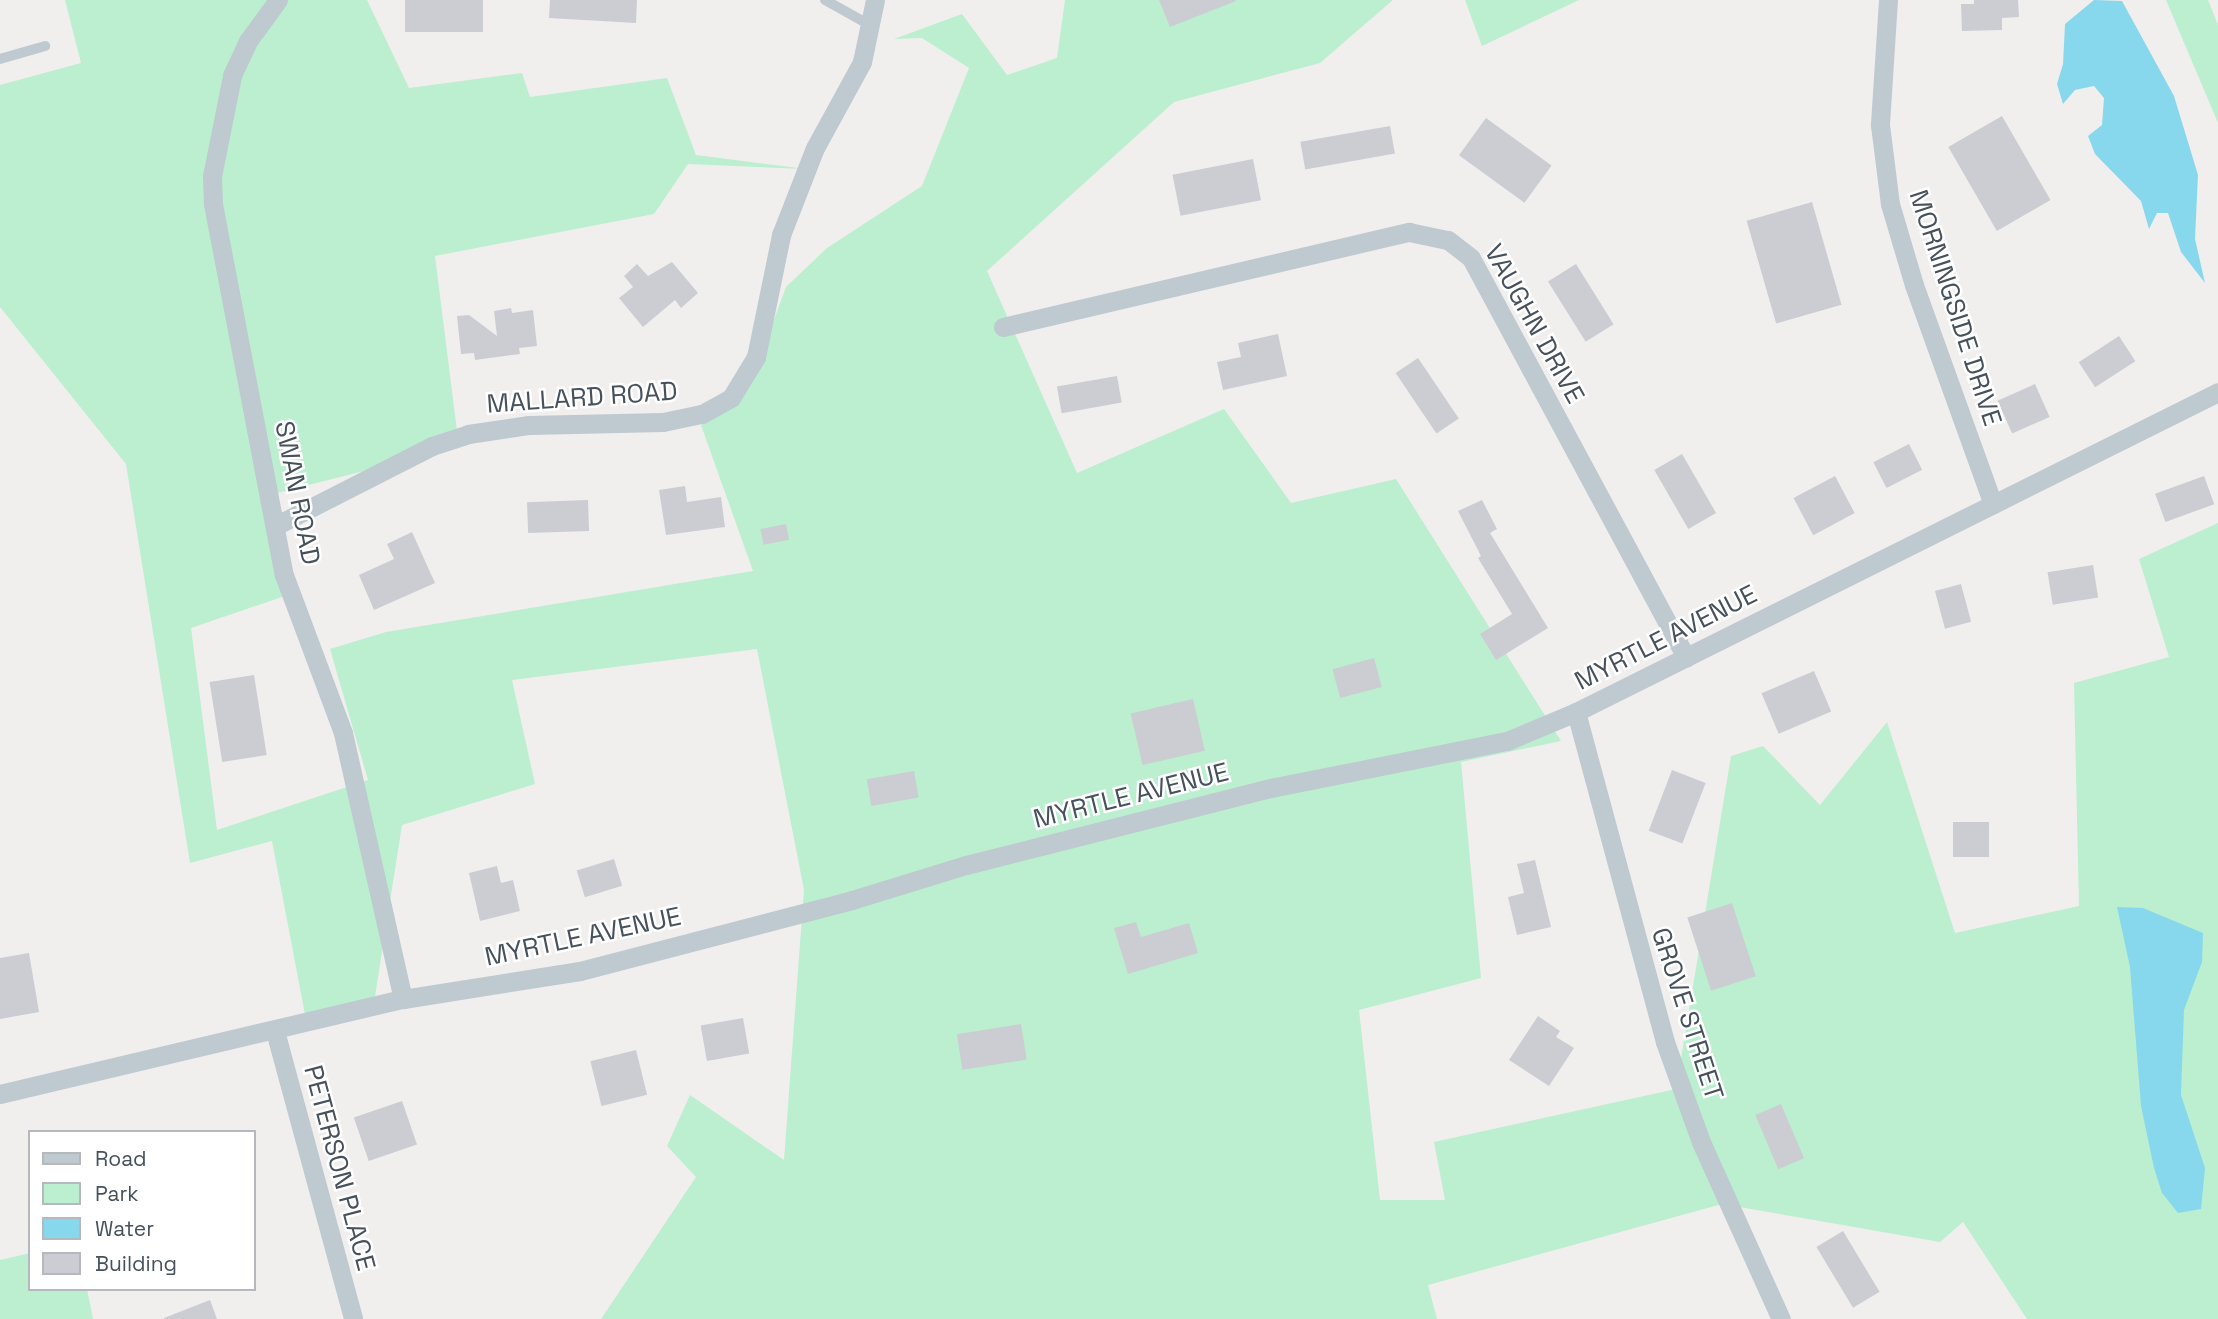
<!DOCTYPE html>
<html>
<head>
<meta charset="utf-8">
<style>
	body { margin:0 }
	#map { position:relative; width:2218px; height:1319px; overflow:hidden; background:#f1eeee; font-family:"Space Grotesk",sans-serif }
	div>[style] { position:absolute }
	.green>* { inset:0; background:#bbefcf }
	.water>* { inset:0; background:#88d8ed }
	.building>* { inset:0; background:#cbcdd3; transform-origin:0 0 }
	.lane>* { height:10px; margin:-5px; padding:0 5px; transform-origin:5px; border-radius:5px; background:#bec9d0 }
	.street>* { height:19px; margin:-9.5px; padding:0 9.5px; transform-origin:9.5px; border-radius:9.5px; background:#bec9d0 }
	span { translate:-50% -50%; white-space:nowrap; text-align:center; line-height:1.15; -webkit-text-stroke:5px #fff; paint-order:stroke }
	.street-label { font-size:26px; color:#46515c }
	.legend { position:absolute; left:28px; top:1130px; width:228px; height:161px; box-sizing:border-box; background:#fff; border:2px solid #b5b9be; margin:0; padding:9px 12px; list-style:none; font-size:21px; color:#46515c }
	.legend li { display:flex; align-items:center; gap:14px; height:35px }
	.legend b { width:35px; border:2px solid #b5b9be }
</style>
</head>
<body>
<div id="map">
	<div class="green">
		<div style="clip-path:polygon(65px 0,367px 0,409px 88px,522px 73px,530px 97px,667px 78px,696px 155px,806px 169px,688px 164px,654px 214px,435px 256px,459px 447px,265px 496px,285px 596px,191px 628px,217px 830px,368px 780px,330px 649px,386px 632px,753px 571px,701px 425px,749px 388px,786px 287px,827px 248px,922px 186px,969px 68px,922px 38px,894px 39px,962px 14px,1007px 75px,1057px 58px,1065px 0,1393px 0,1320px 63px,1174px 102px,987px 271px,1077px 473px,1224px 409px,1291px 503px,1396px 479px,1561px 741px,1461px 762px,1481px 978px,1359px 1010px,1380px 1200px,1445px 1200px,1434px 1142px,1676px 1089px,1731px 756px,1763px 746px,1820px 805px,1887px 722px,1955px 933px,2079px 906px,2074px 683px,2169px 657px,2139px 559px,2218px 523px,2218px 1319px,2027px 1319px,1963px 1222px,1940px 1242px,1722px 1204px,1428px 1285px,1437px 1319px,601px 1319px,696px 1177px,667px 1146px,690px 1095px,784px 1160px,804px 890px,757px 649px,512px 680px,535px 784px,402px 825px,373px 1009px,307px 1025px,272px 841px,190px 863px,126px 464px,0 307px,0 85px,81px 63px)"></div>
		<div style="clip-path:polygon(1465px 0,1579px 0,1482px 46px)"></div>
		<div style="clip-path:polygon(2166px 0,2208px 0,2218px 25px,2218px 123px)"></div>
		<div style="clip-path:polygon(30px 1253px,30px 1289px,87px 1289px,93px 1319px,0 1319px,0 1260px)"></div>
	</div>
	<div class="water">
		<div style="clip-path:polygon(2094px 0,2122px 1px,2174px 96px,2198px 175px,2195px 239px,2205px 283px,2181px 252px,2168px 213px,2157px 213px,2149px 229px,2141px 201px,2095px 154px,2088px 136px,2102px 125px,2104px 98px,2094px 86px,2075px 90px,2063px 104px,2057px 84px,2063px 64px,2065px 24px)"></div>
		<div style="clip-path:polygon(2117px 907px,2143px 908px,2203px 933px,2202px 962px,2184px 1010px,2181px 1095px,2205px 1168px,2201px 1209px,2178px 1213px,2162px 1193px,2154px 1168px,2141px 1106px,2130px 967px)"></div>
	</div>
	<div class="building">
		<div style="left:405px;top:0;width:78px;height:32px"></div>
		<div style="clip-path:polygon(550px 0,637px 0,636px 23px,549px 18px)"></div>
		<div style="clip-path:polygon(1159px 0,1235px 0,1236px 1px,1170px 27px)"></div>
		<div style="clip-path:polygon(1974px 0,2018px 0,2019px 17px,2002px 18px,2002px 30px,1962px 31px,1961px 4px,1974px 4px)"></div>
		<div style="left:2002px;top:116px;width:97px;height:62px;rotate:60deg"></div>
		<div style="left:1486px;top:118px;width:81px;height:46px;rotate:36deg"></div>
		<div style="left:1390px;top:126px;width:28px;height:91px;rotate:80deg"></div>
		<div style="left:1253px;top:159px;width:42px;height:82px;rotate:79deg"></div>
		<div style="left:1812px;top:202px;width:107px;height:68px;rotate:74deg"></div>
		<div style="clip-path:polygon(672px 262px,698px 293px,681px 308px,675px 300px,643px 327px,619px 298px,633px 287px,624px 276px,637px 264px,648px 276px)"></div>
		<div style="left:1576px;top:264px;width:71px;height:33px;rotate:58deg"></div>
		<div style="clip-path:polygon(511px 308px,512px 313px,533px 310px,537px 346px,519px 348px,520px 354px,475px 360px,474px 353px,461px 354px,457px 316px,469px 315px,497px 336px,494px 311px)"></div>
		<div style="clip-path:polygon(1278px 334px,1287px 376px,1223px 390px,1217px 362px,1241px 357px,1238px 343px)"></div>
		<div style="left:2119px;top:336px;width:30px;height:48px;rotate:57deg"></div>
		<div style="left:1418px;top:358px;width:73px;height:27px;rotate:56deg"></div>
		<div style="left:1117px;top:376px;width:27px;height:61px;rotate:80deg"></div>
		<div style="left:2035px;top:384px;width:36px;height:41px;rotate:66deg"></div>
		<div style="left:1909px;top:444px;width:29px;height:40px;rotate:63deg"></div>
		<div style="left:1682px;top:454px;width:68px;height:32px;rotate:60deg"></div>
		<div style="left:1835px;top:476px;width:42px;height:47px;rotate:62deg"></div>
		<div style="left:2204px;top:476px;width:30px;height:52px;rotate:70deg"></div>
		<div style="clip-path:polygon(685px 486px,687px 502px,721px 497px,725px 527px,666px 535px,659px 490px)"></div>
		<div style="left:588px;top:500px;width:31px;height:61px;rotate:88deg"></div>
		<div style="clip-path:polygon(1482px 500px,1497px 529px,1490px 533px,1548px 628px,1496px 660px,1480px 634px,1512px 614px,1478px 558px,1481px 556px,1458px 511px)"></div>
		<div style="left:786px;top:524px;width:16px;height:26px;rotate:79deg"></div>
		<div style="clip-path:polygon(412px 532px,435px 583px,374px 610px,359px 575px,394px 559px,387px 544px)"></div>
		<div style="left:2093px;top:565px;width:33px;height:46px;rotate:81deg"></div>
		<div style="left:1961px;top:584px;width:39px;height:27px;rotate:75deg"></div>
		<div style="left:1374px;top:658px;width:30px;height:43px;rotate:75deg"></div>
		<div style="left:1814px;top:671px;width:44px;height:57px;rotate:67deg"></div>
		<div style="left:254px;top:675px;width:81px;height:45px;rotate:81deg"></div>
		<div style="left:1193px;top:699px;width:53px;height:64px;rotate:77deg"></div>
		<div style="left:1672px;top:770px;width:36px;height:65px;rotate:21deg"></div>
		<div style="left:914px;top:771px;width:27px;height:48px;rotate:80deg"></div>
		<div style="left:1953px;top:822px;width:36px;height:35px"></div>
		<div style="left:614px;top:859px;width:28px;height:39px;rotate:73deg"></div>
		<div style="clip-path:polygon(1535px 860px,1551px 927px,1517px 935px,1508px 897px,1524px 893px,1517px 864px)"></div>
		<div style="clip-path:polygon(497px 866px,501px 883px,513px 880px,520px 911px,480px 921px,469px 873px)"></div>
		<div style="left:1732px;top:903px;width:77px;height:47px;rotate:72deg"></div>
		<div style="clip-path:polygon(1136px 922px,1141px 937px,1189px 923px,1198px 953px,1128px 974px,1114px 928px)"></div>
		<div style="clip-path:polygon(29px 953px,39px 1012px,0 1019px,0 958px)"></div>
		<div style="clip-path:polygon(1538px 1016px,1560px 1031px,1556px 1037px,1574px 1048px,1549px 1086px,1509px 1060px)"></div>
		<div style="left:743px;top:1018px;width:36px;height:43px;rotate:80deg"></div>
		<div style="left:1021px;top:1024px;width:36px;height:65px;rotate:81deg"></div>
		<div style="left:636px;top:1050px;width:46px;height:47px;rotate:76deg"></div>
		<div style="left:402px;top:1101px;width:46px;height:51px;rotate:71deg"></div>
		<div style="left:1781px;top:1104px;width:59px;height:28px;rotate:67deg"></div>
		<div style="left:1843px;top:1231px;width:71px;height:31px;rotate:59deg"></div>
		<div style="clip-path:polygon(210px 1300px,217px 1319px,164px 1319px,164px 1318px)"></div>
	</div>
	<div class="lane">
		<div style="left:825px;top:0;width:51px;rotate:29.1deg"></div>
		<div style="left:0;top:59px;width:47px;rotate:-16.1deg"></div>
	</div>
	<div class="street">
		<div style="left:278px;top:0;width:51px;rotate:126.2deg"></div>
		<div style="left:248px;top:41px;width:38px;rotate:115deg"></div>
		<div style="left:232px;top:76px;width:102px;rotate:101.3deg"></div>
		<div style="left:212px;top:176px;width:28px;rotate:88deg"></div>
		<div style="left:213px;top:204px;width:378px;rotate:79.2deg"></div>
		<div style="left:284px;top:575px;width:169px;rotate:69.5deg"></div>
		<div style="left:343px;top:733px;width:273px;rotate:77.3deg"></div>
		<div style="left:1888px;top:0;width:125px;rotate:93.7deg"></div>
		<div style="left:1880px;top:125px;width:80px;rotate:82.8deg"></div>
		<div style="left:1890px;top:204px;width:84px;rotate:73.5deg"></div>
		<div style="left:1914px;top:285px;width:233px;rotate:70.2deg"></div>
		<div style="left:1003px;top:327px;width:417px;rotate:-13.2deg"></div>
		<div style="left:1409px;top:232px;width:40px;rotate:12deg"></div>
		<div style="left:1448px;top:240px;width:29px;rotate:38deg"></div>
		<div style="left:1471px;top:258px;width:454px;rotate:61.7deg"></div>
		<div style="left:277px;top:525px;width:174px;rotate:-27deg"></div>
		<div style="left:432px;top:446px;width:38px;rotate:-18deg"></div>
		<div style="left:468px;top:434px;width:62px;rotate:-8.4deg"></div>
		<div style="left:529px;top:425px;width:134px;rotate:-1.3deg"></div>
		<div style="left:663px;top:422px;width:40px;rotate:-12deg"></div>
		<div style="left:702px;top:414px;width:33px;rotate:-29deg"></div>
		<div style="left:731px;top:398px;width:48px;rotate:-58.6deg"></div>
		<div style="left:756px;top:357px;width:125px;rotate:-78.4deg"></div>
		<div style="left:781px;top:235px;width:93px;rotate:-68.7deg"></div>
		<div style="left:815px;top:148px;width:98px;rotate:-61.3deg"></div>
		<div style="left:862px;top:62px;width:63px;rotate:-78.2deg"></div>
		<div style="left:1576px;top:712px;width:342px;rotate:74.9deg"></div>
		<div style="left:1665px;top:1042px;width:106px;rotate:70.2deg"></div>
		<div style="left:1701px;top:1142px;width:194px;rotate:65.7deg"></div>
		<div style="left:275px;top:1031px;width:298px;rotate:74.8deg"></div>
		<div style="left:0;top:1094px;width:414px;rotate:-13.3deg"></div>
		<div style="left:403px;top:999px;width:179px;rotate:-9deg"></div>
		<div style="left:580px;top:971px;width:281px;rotate:-14.6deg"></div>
		<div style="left:852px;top:900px;width:119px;rotate:-17.1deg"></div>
		<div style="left:966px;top:865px;width:315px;rotate:-14.2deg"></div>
		<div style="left:1271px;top:788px;width:241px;rotate:-11.3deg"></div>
		<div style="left:1507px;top:741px;width:75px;rotate:-22.8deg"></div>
		<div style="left:1576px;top:712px;width:717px;rotate:-26.49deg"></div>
	</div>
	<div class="street-label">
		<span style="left:1955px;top:308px;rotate:72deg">MORNINGSIDE DRIVE</span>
		<span style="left:1534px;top:324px;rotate:61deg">VAUGHN DRIVE</span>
		<span style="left:582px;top:398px;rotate:-4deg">MALLARD ROAD</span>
		<span style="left:297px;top:493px;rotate:79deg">SWAN ROAD</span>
		<span style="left:1666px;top:638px;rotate:-27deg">MYRTLE AVENUE</span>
		<span style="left:1131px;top:796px;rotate:-14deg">MYRTLE AVENUE</span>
		<span style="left:583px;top:937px;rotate:-12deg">MYRTLE AVENUE</span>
		<span style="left:1687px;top:1014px;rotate:72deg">GROVE STREET</span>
		<span style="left:339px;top:1168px;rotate:75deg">PETERSON PLACE</span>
	</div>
	<ul class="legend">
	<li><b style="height:9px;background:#bec9d0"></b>Road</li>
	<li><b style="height:19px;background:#bbefcf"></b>Park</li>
	<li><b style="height:19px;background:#88d8ed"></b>Water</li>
	<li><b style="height:19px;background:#cbcdd3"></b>Building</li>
	</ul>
</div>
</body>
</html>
